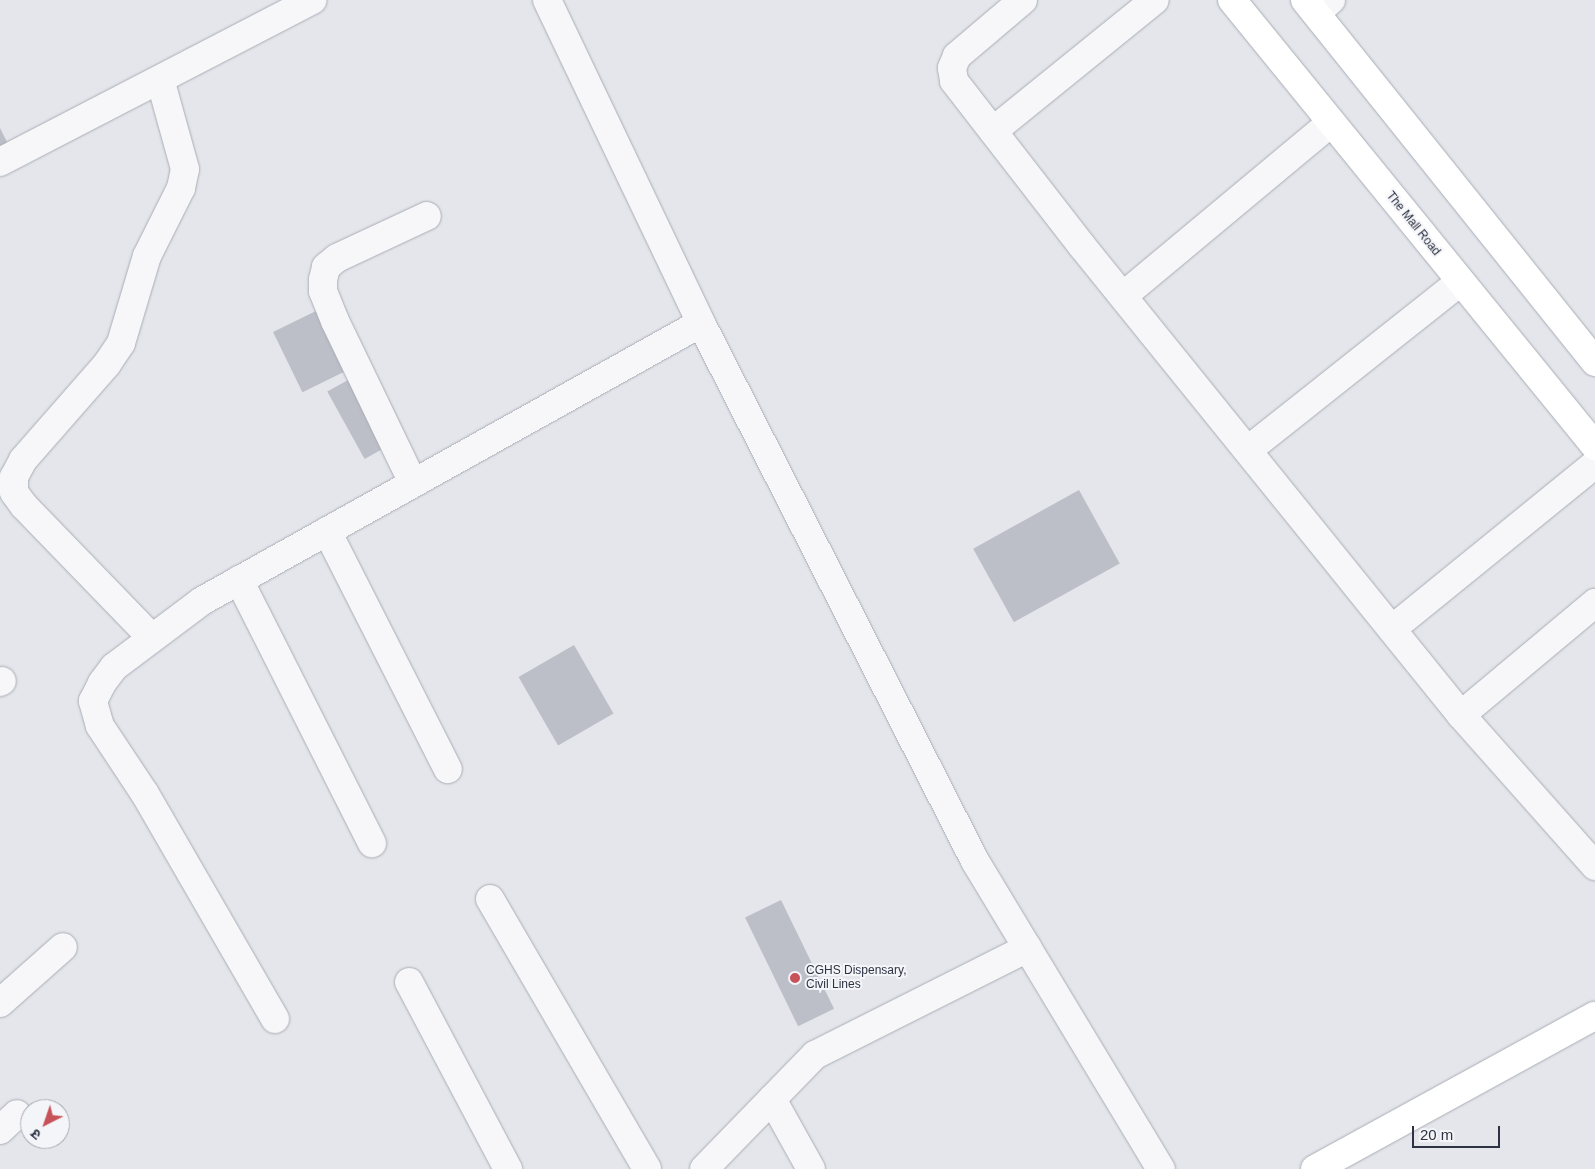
<!DOCTYPE html>
<html>
<head>
<meta charset="utf-8">
<style>
	body { margin:0 }
	#map { position:relative; width:1595px; height:1169px; overflow:hidden; background:#e4e6eb; font-family:Arial,"Noto Sans Devanagari",sans-serif }
	div>[style] { position:absolute }
	.building>* { inset:0; background:#bcbfc8; transform-origin:0 0 }
	.roads { filter:drop-shadow(0 0 1px #a9adb5) drop-shadow(0 0 1px #a9adb5) }
	.street>* { height:28px; margin:-14px; padding:0 14px; transform-origin:14px; border-radius:14px; background:#f7f7f9 }
	.secondary>* { height:28px; margin:-14px; padding:0 14px; transform-origin:14px; border-radius:14px; background:#fff }
	.dots>* { width:14px; height:14px; translate:-50% -50%; box-sizing:border-box; border:2px solid #f4f5f8; border-radius:50% }
	span { translate:-50% -50%; white-space:nowrap; text-align:center; line-height:1.15; -webkit-text-stroke:4px #f4f5f8; paint-order:stroke }
	.street-label { font-size:12px; color:#2d3343 }
	.poi-label { font-size:12px; color:#2d3343 }
	.left { translate:0 -50%; text-align:left }
	.north { position:absolute; left:20px; top:1099px; width:50px; height:50px; box-sizing:border-box; background:#f4f5f8; border:1px solid #a4a7b0; border-radius:50%; rotate:221deg; font-size:14px; font-weight:700; line-height:20px; text-align:center; color:#2d3343 }
	.north::after { content:''; display:block; margin:auto; width:18px; height:22px; background:#c75259; clip-path:polygon(50% 0,100% 100%,50% 72%,0 100%) }
	.scale { position:absolute; left:1412px; top:1126px; width:88px; height:22px; box-sizing:border-box; border:2px solid #2d3343; border-top:0; padding-left:6px; font-size:15px; line-height:18px; white-space:nowrap; color:#2d3343; -webkit-text-stroke:4px #f4f5f8; paint-order:stroke }
</style>
</head>
<body>
<div id="map">
	<div class="building">
		<div style="clip-path:polygon(0 128px,8px 144px,0 148px)"></div>
		<div style="left:318px;top:310px;width:67px;height:50px;rotate:64deg"></div>
		<div style="left:350px;top:379px;width:77px;height:26px;rotate:61deg"></div>
		<div style="left:1079px;top:490px;width:84px;height:121px;rotate:61deg"></div>
		<div style="left:574px;top:645px;width:79px;height:64px;rotate:60deg"></div>
		<div style="left:781px;top:900px;width:121px;height:40px;rotate:64deg"></div>
	</div>
	<div class="roads">
		<div class="street">
			<div style="left:547px;top:0;width:358px;rotate:64.5deg"></div>
			<div style="left:701px;top:323px;width:604px;rotate:63.01deg"></div>
			<div style="left:975px;top:861px;width:360px;rotate:58.9deg"></div>
			<div style="left:1023px;top:0;width:87px;rotate:139.7deg"></div>
			<div style="left:957px;top:56px;width:13px;rotate:113deg"></div>
			<div style="left:952px;top:68px;width:13px;rotate:81deg"></div>
			<div style="left:954px;top:81px;width:209px;rotate:52.2deg"></div>
			<div style="left:1082px;top:246px;width:603px;rotate:51.06deg"></div>
			<div style="left:1461px;top:715px;width:202px;rotate:48.4deg"></div>
			<div style="left:1316px;top:13px;width:20px;rotate:-41deg"></div>
			<div style="left:993px;top:131px;width:208px;rotate:-39deg"></div>
			<div style="left:0;top:162px;width:352px;rotate:-27.4deg"></div>
			<div style="left:1123px;top:296px;width:271px;rotate:-39.8deg"></div>
			<div style="left:1248px;top:450px;width:270px;rotate:-38.4deg"></div>
			<div style="left:413px;top:483px;width:180px;rotate:-115.7deg"></div>
			<div style="left:335px;top:321px;width:32px;rotate:-112deg"></div>
			<div style="left:323px;top:291px;width:11px;rotate:-90deg"></div>
			<div style="left:323px;top:280px;width:13px;rotate:-77deg"></div>
			<div style="left:326px;top:267px;width:14px;rotate:-39deg"></div>
			<div style="left:337px;top:258px;width:99px;rotate:-25deg"></div>
			<div style="left:327px;top:531px;width:267px;rotate:63.1deg"></div>
			<div style="left:239px;top:580px;width:295px;rotate:63.2deg"></div>
			<div style="left:1392px;top:629px;width:262px;rotate:-39.1deg"></div>
			<div style="left:151px;top:637px;width:182px;rotate:-134.1deg"></div>
			<div style="left:24px;top:506px;width:17px;rotate:-126deg"></div>
			<div style="left:14px;top:492px;width:15px;rotate:-90deg"></div>
			<div style="left:14px;top:477px;width:19px;rotate:-62deg"></div>
			<div style="left:23px;top:460px;width:128px;rotate:-48.8deg"></div>
			<div style="left:107px;top:364px;width:25px;rotate:-56deg"></div>
			<div style="left:121px;top:343px;width:91px;rotate:-73.4deg"></div>
			<div style="left:147px;top:256px;width:76px;rotate:-63.4deg"></div>
			<div style="left:181px;top:188px;width:19px;rotate:-78deg"></div>
			<div style="left:185px;top:169px;width:93px;rotate:-105.5deg"></div>
			<div style="left:0;top:682px;width:2px;rotate:-27deg"></div>
			<div style="left:1461px;top:715px;width:175px;rotate:-39.9deg"></div>
			<div style="left:490px;top:899px;width:312px;rotate:59.8deg"></div>
			<div style="left:409px;top:982px;width:212px;rotate:62.1deg"></div>
			<div style="left:0;top:1003px;width:84px;rotate:-41.6deg"></div>
			<div style="left:275px;top:1019px;width:260px;rotate:-120deg"></div>
			<div style="left:145px;top:794px;width:82px;rotate:-123.5deg"></div>
			<div style="left:100px;top:726px;width:26px;rotate:-106deg"></div>
			<div style="left:93px;top:701px;width:20px;rotate:-63deg"></div>
			<div style="left:102px;top:683px;width:20px;rotate:-53deg"></div>
			<div style="left:114px;top:667px;width:110px;rotate:-36.9deg"></div>
			<div style="left:202px;top:601px;width:571px;rotate:-29.12deg"></div>
			<div style="left:772px;top:1099px;width:80px;rotate:60.9deg"></div>
			<div style="left:0;top:1130px;width:23px;rotate:-43deg"></div>
			<div style="left:704px;top:1169px;width:159px;rotate:-45.8deg"></div>
			<div style="left:815px;top:1055px;width:238px;rotate:-26.7deg"></div>
		</div>
		<div class="secondary">
			<div style="left:1232px;top:0;width:575px;rotate:50.86deg"></div>
			<div style="left:1305px;top:0;width:464px;rotate:51.3deg"></div>
			<div style="left:1315px;top:1169px;width:319px;rotate:-28.7deg"></div>
		</div>
	</div>
	<div class="dots">
		<div style="left:795px;top:978px;background:#c75259"></div>
	</div>
	<div class="street-label">
		<span style="left:1413px;top:224px;rotate:51deg">The Mall Road</span>
	</div>
	<div class="poi-label">
		<span class="left" style="left:806px;top:978px">CGHS Dispensary,<br>Civil Lines</span>
	</div>
	<div class="north">उ</div>
	<div class="scale">20 m</div>
</div>
</body>
</html>
